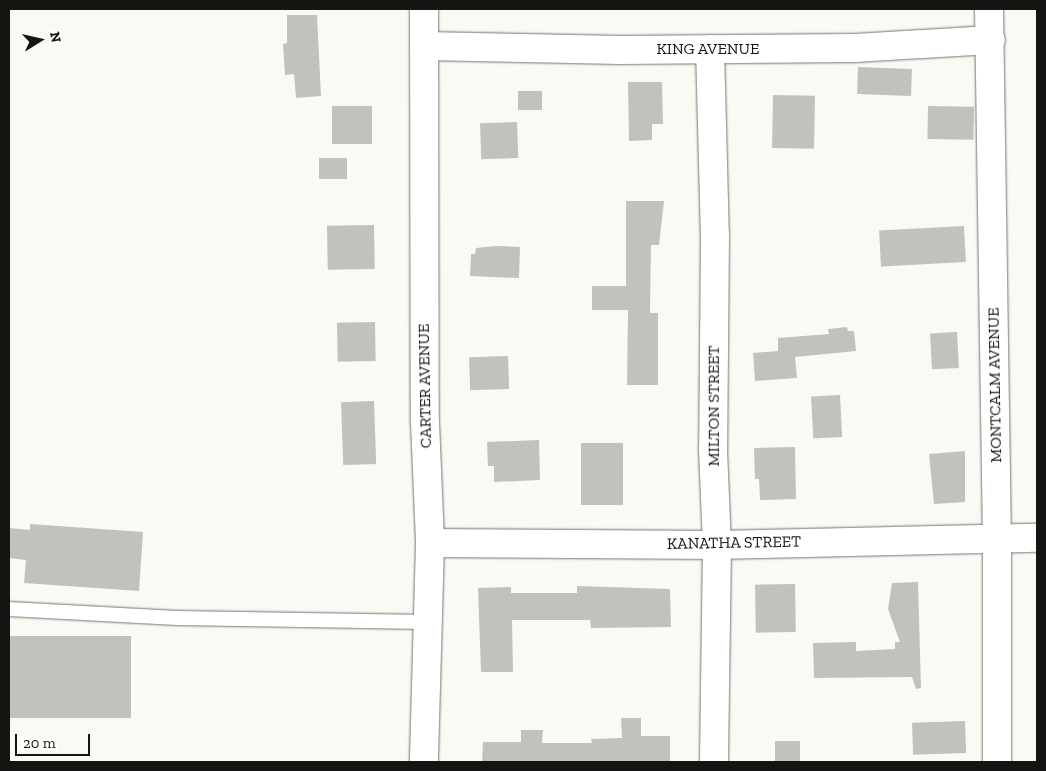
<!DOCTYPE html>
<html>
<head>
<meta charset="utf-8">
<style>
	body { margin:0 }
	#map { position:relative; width:1046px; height:771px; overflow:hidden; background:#fafaf5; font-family:"Zilla Slab",serif }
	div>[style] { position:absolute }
	.building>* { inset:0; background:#c2c2bd; transform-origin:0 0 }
	.roads { filter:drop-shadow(0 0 1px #757570) drop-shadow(0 0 1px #757570) }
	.lane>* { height:14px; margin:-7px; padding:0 7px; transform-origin:7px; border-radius:7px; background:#fff }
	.street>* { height:28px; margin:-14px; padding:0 14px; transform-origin:14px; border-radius:14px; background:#fff }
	span { translate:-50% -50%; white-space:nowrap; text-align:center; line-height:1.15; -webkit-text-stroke:4.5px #fff; paint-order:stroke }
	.street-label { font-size:16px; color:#141412 }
	.frame { position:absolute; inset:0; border:10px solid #141412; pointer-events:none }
	.north { position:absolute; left:15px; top:15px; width:50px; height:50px; -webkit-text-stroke:4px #fff; paint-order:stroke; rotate:80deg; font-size:14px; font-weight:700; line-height:20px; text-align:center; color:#141412 }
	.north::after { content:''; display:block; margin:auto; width:18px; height:22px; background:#141412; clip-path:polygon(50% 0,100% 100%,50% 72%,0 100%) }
	.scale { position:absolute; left:15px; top:734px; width:75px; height:22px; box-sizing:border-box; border:2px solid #141412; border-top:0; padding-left:6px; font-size:15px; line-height:18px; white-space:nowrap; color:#141412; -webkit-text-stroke:4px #fff; paint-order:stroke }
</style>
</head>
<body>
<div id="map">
	<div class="building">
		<div style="clip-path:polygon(287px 15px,317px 15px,321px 96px,296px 98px,294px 74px,285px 75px,283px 44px,287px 43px)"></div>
		<div style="left:912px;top:69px;width:27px;height:54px;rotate:92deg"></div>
		<div style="clip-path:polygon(628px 82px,662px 82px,663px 124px,652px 124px,652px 140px,629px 141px)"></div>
		<div style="left:518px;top:91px;width:24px;height:19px"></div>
		<div style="left:773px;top:95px;width:42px;height:53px;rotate:1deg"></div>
		<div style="left:332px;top:106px;width:40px;height:38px"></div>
		<div style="left:928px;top:106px;width:46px;height:33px;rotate:1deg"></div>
		<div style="left:517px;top:122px;width:36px;height:37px;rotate:88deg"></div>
		<div style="left:319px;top:158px;width:28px;height:21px"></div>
		<div style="clip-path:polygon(626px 201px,664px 201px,659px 245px,651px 245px,650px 313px,658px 313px,658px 385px,627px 385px,628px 310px,592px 310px,592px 286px,626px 286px)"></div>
		<div style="left:374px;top:225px;width:44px;height:47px;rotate:89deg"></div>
		<div style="left:964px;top:226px;width:36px;height:85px;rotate:87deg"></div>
		<div style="clip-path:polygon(495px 246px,520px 247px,519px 278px,470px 276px,471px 254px,475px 254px,476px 248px)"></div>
		<div style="left:375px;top:322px;width:39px;height:38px;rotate:89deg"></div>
		<div style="clip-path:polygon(847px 327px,848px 331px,854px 331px,856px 351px,795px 357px,797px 378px,755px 381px,753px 353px,778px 351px,778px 338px,829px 334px,828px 329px)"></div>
		<div style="left:957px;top:332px;width:36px;height:27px;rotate:87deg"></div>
		<div style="left:508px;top:356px;width:33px;height:39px;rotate:88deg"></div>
		<div style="left:840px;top:395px;width:42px;height:29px;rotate:87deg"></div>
		<div style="left:374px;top:401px;width:63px;height:33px;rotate:88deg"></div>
		<div style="clip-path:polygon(539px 440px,540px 480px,494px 482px,494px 466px,488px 466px,487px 442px)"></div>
		<div style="left:581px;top:443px;width:42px;height:62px"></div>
		<div style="clip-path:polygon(795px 447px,796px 499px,760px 500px,759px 479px,755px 479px,754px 448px)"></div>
		<div style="clip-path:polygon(965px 451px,965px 502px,934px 504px,929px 454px)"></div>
		<div style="clip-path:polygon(30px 524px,143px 532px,139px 591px,24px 583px,26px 560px,9px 558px,9px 528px,30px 530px)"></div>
		<div style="clip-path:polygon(918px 582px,921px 688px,916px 689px,912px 677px,814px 678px,813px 643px,856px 642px,856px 651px,895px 649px,895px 642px,900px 642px,888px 609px,892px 583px)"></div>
		<div style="left:795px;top:584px;width:48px;height:40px;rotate:89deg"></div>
		<div style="clip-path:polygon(577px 586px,670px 589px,671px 627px,591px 628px,590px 620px,512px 620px,513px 672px,481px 672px,478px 588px,511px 587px,511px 593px,577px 593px)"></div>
		<div style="left:9px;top:636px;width:122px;height:82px"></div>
		<div style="clip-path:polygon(621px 718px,641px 718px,641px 736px,670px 736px,670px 762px,482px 762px,483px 742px,521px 742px,521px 730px,543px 730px,542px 743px,592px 743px,591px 739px,622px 738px)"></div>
		<div style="left:965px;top:721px;width:32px;height:53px;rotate:88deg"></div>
		<div style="left:800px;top:741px;width:21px;height:25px;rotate:90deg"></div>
	</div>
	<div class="roads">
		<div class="lane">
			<div style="left:9px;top:609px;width:168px;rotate:3.1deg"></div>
			<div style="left:177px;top:618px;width:251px;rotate:0.9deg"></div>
		</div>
		<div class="street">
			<div style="left:424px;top:9px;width:413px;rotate:89.9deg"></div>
			<div style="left:425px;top:422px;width:121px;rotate:87.6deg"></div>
			<div style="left:430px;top:543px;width:219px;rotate:91.6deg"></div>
			<div style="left:989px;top:9px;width:530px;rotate:89.14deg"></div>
			<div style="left:997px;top:539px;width:223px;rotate:90deg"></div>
			<div style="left:424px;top:46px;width:196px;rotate:1.2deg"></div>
			<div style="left:620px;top:50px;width:235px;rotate:-0.5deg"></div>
			<div style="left:855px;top:48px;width:136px;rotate:-3.4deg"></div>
			<div style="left:710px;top:49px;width:186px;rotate:88.5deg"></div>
			<div style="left:715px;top:235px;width:215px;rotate:90.5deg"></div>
			<div style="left:713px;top:450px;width:95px;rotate:87.6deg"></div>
			<div style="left:717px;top:545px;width:217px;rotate:90.8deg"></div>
			<div style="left:430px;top:543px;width:287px;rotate:0.4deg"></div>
			<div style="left:717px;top:545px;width:320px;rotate:-1.3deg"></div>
		</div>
	</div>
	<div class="street-label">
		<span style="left:708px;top:49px">KING AVENUE</span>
		<span style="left:995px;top:385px;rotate:-91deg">MONTCALM AVENUE</span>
		<span style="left:425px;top:386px;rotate:-91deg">CARTER AVENUE</span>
		<span style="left:714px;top:406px;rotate:-90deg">MILTON STREET</span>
		<span style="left:734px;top:543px;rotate:-1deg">KANATHA STREET</span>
	</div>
	<div class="frame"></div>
	<div class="north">N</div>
	<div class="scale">20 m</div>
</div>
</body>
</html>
